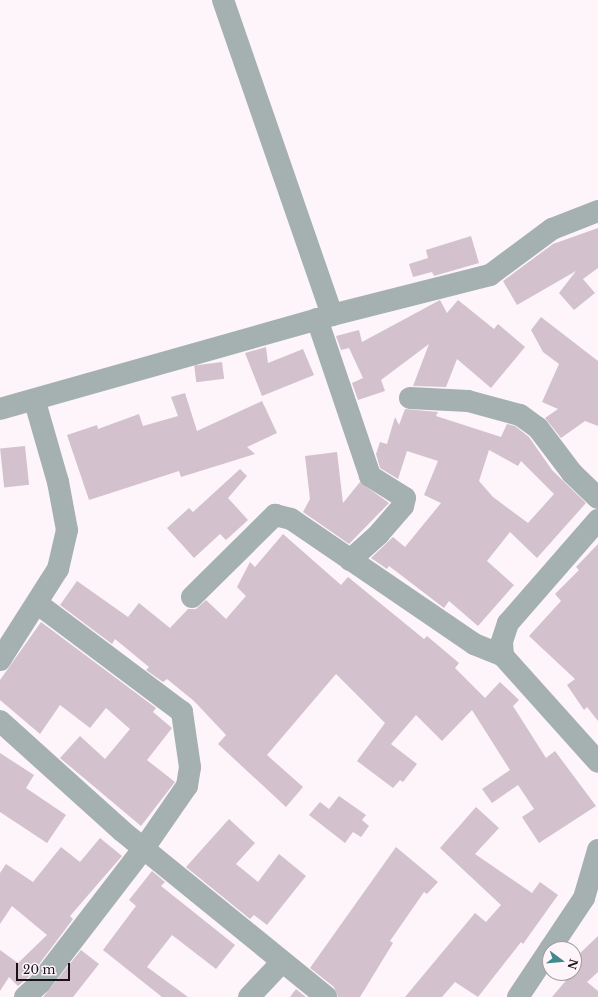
<!DOCTYPE html>
<html>
<head>
<meta charset="utf-8">
<style>
	body { margin:0 }
	#map { position:relative; width:598px; height:997px; overflow:hidden; background:#fdf5fa; font-family:"Libre Baskerville",serif }
	div>[style] { position:absolute }
	.building>* { inset:0; background:#d3c1ce; transform-origin:0 0 }
	.minor>* { height:22px; margin:-11px; padding:0 11px; transform-origin:11px; border-radius:11px; background:#a5b0b0 }
	span { translate:-50% -50%; white-space:nowrap; text-align:center; line-height:1.15; -webkit-text-stroke:4px #fdf5fa; paint-order:stroke }
	.north { position:absolute; left:542px; top:941px; width:40px; height:40px; box-sizing:border-box; background:#fdf5fa; border:1px solid #a29b9f; border-radius:50%; rotate:106deg; font-size:11px; font-weight:700; line-height:16px; text-align:center; color:#191317 }
	.north::after { content:''; display:block; margin:auto; width:14px; height:18px; background:#41898c; clip-path:polygon(50% 0,100% 100%,50% 72%,0 100%) }
	.scale { position:absolute; left:16px; top:963px; width:54px; height:18px; box-sizing:border-box; border:2px solid #191317; border-top:0; padding-left:5px; font-size:12px; line-height:14px; white-space:nowrap; color:#191317; -webkit-text-stroke:3px #fdf5fa; paint-order:stroke }
</style>
</head>
<body>
<div id="map">
	<div class="building">
		<div style="clip-path:polygon(598px 228px,598px 268px,583px 279px,595px 293px,574px 310px,559px 293px,576px 271px,517px 305px,503px 281px,553px 244px)"></div>
		<div style="clip-path:polygon(471px 236px,479px 263px,434px 276px,432px 272px,413px 277px,409px 264px,428px 258px,426px 250px)"></div>
		<div style="clip-path:polygon(440px 300px,447px 313px,458px 300px,494px 329px,498px 324px,525px 347px,491px 388px,457px 359px,446px 387px,413px 386px,429px 344px,381px 380px,385px 391px,358px 400px,352px 383px,363px 378px,349px 348px,341px 350px,336px 336px,359px 330px,362px 342px)"></div>
		<div style="clip-path:polygon(541px 317px,598px 361px,598px 426px,585px 421px,561px 438px,545px 418px,558px 409px,542px 402px,559px 364px,543px 352px,531px 330px)"></div>
		<div style="clip-path:polygon(266px 347px,268px 363px,303px 349px,314px 375px,262px 396px,245px 353px)"></div>
		<div style="left:222px;top:362px;width:17px;height:28px;rotate:83deg"></div>
		<div style="clip-path:polygon(185px 393px,197px 431px,262px 401px,277px 433px,247px 447px,255px 454px,181px 477px,179px 471px,89px 500px,67px 435px,97px 425px,98px 429px,139px 414px,143px 426px,178px 416px,171px 397px)"></div>
		<div style="clip-path:polygon(evenodd,405px 409px,438px 412px,436px 416px,501px 437px,507px 424px,515px 426px,529px 437px,552px 470px,586px 503px,537px 558px,510px 532px,487px 561px,514px 585px,478px 626px,449px 601px,444px 608px,389px 566px,387px 569px,371px 558px,393px 537px,405px 547px,441px 503px,424px 495px,438px 461px,407px 451px,398px 479px,380px 468px,376px 454px,380px 442px,387px 444px,395px 417px,399px 425px,405px 409px,489px 450px,518px 466px,521px 461px,554px 494px,528px 523px,493px 497px,479px 481px,489px 450px)"></div>
		<div style="left:25px;top:446px;width:39px;height:25px;rotate:84deg"></div>
		<div style="clip-path:polygon(337px 452px,343px 503px,360px 482px,389px 503px,349px 544px,303px 512px,310px 499px,305px 456px)"></div>
		<div style="clip-path:polygon(240px 469px,247px 476px,228px 498px,248px 520px,226px 540px,220px 534px,194px 558px,167px 528px,189px 508px,193px 512px)"></div>
		<div style="clip-path:polygon(283px 534px,341px 585px,348px 577px,424px 639px,427px 636px,459px 663px,455px 668px,485px 698px,500px 682px,519px 700px,513px 706px,546px 758px,555px 751px,596px 806px,539px 843px,522px 817px,534px 809px,518px 785px,492px 803px,482px 789px,510px 770px,472px 710px,442px 741px,416px 715px,391px 744px,417px 764px,403px 782px,400px 780px,393px 788px,357px 761px,385px 723px,336px 674px,267px 755px,303px 787px,286px 807px,218px 744px,226px 735px,194px 701px,167px 679px,163px 682px,146px 670px,149px 667px,115px 639px,112px 644px,60px 605px,77px 581px,128px 617px,139px 603px,170px 628px,188px 609px,196px 609px,206px 600px,226px 619px,246px 596px,237px 587px,250px 562px,255px 567px)"></div>
		<div style="clip-path:polygon(598px 544px,598px 721px,587px 707px,584px 710px,567px 685px,575px 679px,529px 636px,561px 601px,555px 594px,579px 570px,576px 567px)"></div>
		<div style="clip-path:polygon(41px 622px,156px 708px,153px 712px,172px 728px,147px 760px,175px 782px,141px 826px,60px 758px,80px 736px,105px 759px,130px 729px,106px 708px,90px 728px,60px 705px,40px 734px,0 700px,0 680px)"></div>
		<div style="clip-path:polygon(0 753px,34px 775px,26px 788px,66px 815px,47px 843px,0 812px)"></div>
		<div style="clip-path:polygon(339px 796px,366px 815px,362px 820px,369px 826px,361px 837px,353px 832px,345px 843px,309px 815px,320px 802px,329px 809px)"></div>
		<div style="clip-path:polygon(476px 807px,499px 828px,475px 854px,532px 893px,540px 882px,558px 895px,523px 944px,521px 942px,478px 997px,455px 982px,442px 997px,405px 997px,475px 913px,486px 922px,501px 905px,440px 848px)"></div>
		<div style="clip-path:polygon(229px 819px,255px 843px,236px 864px,258px 882px,279px 854px,306px 876px,267px 925px,254px 915px,250px 919px,186px 867px)"></div>
		<div style="clip-path:polygon(100px 838px,122px 856px,70px 916px,73px 919px,31px 975px,18px 986px,9px 977px,0 991px,0 950px,18px 963px,47px 935px,12px 906px,0 924px,0 873px,6px 864px,33px 882px,61px 847px,80px 862px)"></div>
		<div style="clip-path:polygon(396px 847px,438px 882px,427px 894px,424px 892px,390px 941px,393px 943px,360px 997px,338px 997px,334px 987px,310px 968px)"></div>
		<div style="clip-path:polygon(152px 871px,165px 882px,161px 886px,235px 945px,216px 969px,172px 935px,147px 967px,188px 997px,162px 997px,103px 950px,136px 906px,129px 900px)"></div>
		<div style="clip-path:polygon(598px 936px,598px 972px,587px 982px,598px 991px,598px 997px,552px 997px,580px 964px,575px 958px)"></div>
		<div style="clip-path:polygon(81px 950px,99px 964px,73px 997px,43px 997px)"></div>
		<div style="clip-path:polygon(296px 989px,306px 997px,290px 997px)"></div>
	</div>
	<div class="minor">
		<div style="left:223px;top:0;width:333px;rotate:70.9deg"></div>
		<div style="left:317px;top:319px;width:166px;rotate:71.3deg"></div>
		<div style="left:370px;top:476px;width:41px;rotate:32.2deg"></div>
		<div style="left:405px;top:498px;width:8px;rotate:104deg"></div>
		<div style="left:403px;top:506px;width:37px;rotate:131deg"></div>
		<div style="left:379px;top:534px;width:39px;rotate:138deg"></div>
		<div style="left:410px;top:398px;width:58px;rotate:3deg"></div>
		<div style="left:468px;top:401px;width:54px;rotate:15.1deg"></div>
		<div style="left:520px;top:415px;width:22px;rotate:36deg"></div>
		<div style="left:538px;top:428px;width:56px;rotate:52.9deg"></div>
		<div style="left:572px;top:473px;width:36px;rotate:44deg"></div>
		<div style="left:0;top:409px;width:345px;rotate:-15.8deg"></div>
		<div style="left:332px;top:315px;width:163px;rotate:-14.2deg"></div>
		<div style="left:490px;top:275px;width:77px;rotate:-36.6deg"></div>
		<div style="left:552px;top:229px;width:49px;rotate:-21.4deg"></div>
		<div style="left:598px;top:520px;width:137px;rotate:131.1deg"></div>
		<div style="left:508px;top:623px;width:20px;rotate:108deg"></div>
		<div style="left:502px;top:642px;width:14px;rotate:86deg"></div>
		<div style="left:503px;top:656px;width:142px;rotate:48.1deg"></div>
		<div style="left:192px;top:597px;width:117px;rotate:-44.7deg"></div>
		<div style="left:275px;top:515px;width:16px;rotate:14deg"></div>
		<div style="left:291px;top:519px;width:222px;rotate:34.3deg"></div>
		<div style="left:474px;top:644px;width:31px;rotate:22deg"></div>
		<div style="left:0;top:660px;width:108px;rotate:-57.5deg"></div>
		<div style="left:58px;top:569px;width:40px;rotate:-77deg"></div>
		<div style="left:67px;top:530px;width:49px;rotate:-100.6deg"></div>
		<div style="left:58px;top:482px;width:83px;rotate:-106deg"></div>
		<div style="left:0;top:721px;width:164px;rotate:42deg"></div>
		<div style="left:122px;top:831px;width:263px;rotate:39.1deg"></div>
		<div style="left:550px;top:949px;width:61px;rotate:-56.3deg"></div>
		<div style="left:584px;top:898px;width:50px;rotate:-73.7deg"></div>
		<div style="left:25px;top:997px;width:21px;rotate:-43deg"></div>
		<div style="left:40px;top:983px;width:170px;rotate:-52.4deg"></div>
		<div style="left:144px;top:848px;width:75px;rotate:-55.3deg"></div>
		<div style="left:187px;top:786px;width:19px;rotate:-81deg"></div>
		<div style="left:190px;top:767px;width:56px;rotate:-98.3deg"></div>
		<div style="left:182px;top:712px;width:180px;rotate:-143.1deg"></div>
		<div style="left:249px;top:997px;width:47px;rotate:-46.7deg"></div>
		<div style="left:518px;top:997px;width:58px;rotate:-56.3deg"></div>
	</div>
	<div class="north">N</div>
	<div class="scale">20 m</div>
</div>
</body>
</html>
